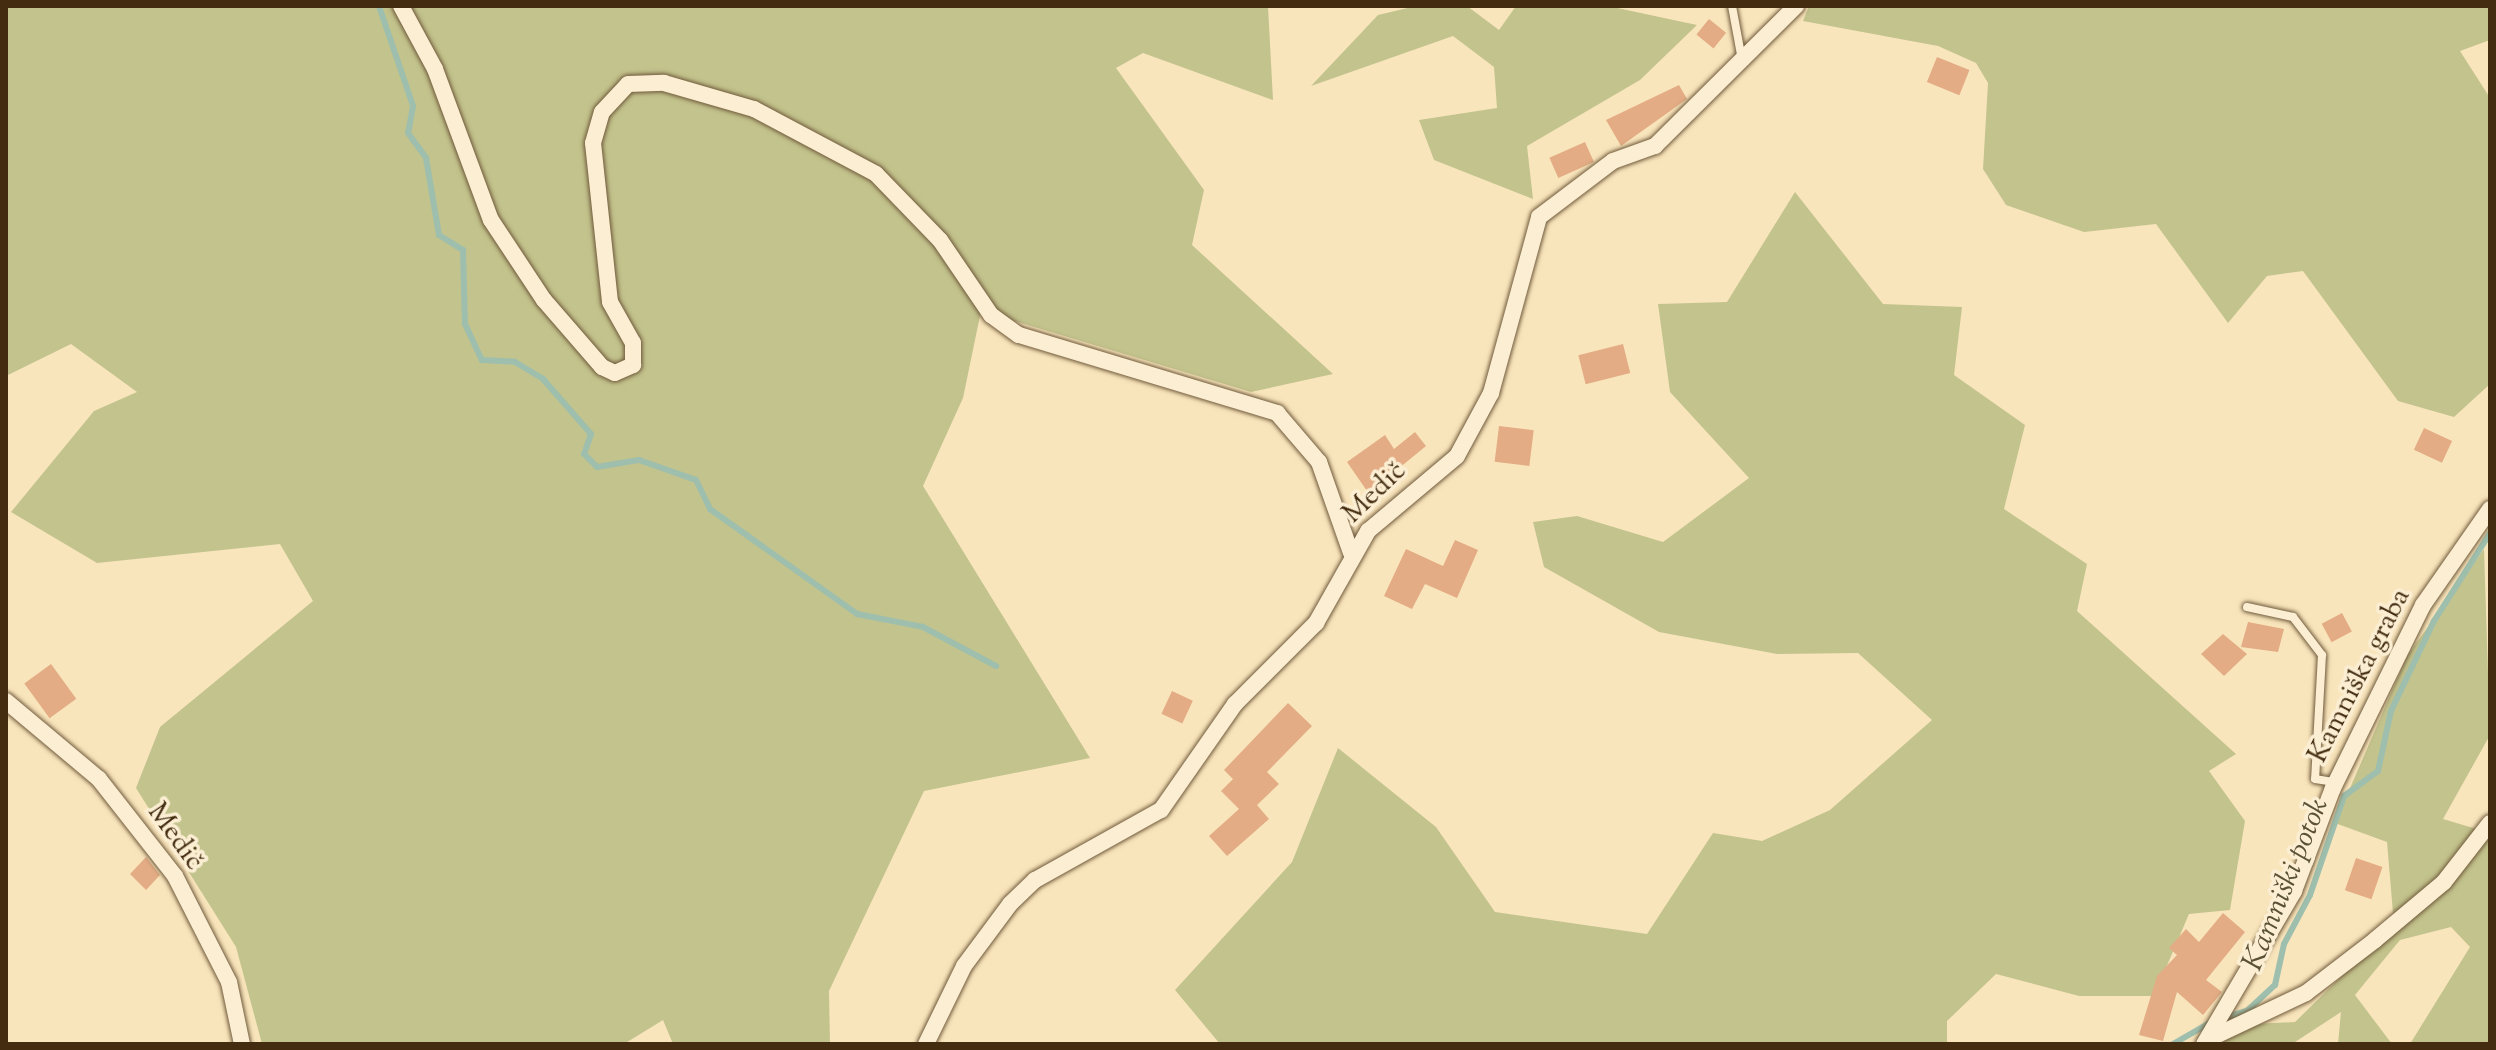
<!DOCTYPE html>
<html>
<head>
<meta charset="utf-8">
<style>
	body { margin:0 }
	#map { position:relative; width:2496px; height:1050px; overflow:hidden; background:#f9e5bc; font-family:"Sorts Mill Goudy",serif }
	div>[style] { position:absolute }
	.green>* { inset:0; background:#c3c38d }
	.stream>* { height:6px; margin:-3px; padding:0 3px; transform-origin:3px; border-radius:3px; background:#9ebfad }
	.building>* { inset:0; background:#e3ac84; transform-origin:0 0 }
	.roads { filter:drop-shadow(0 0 2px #705a3b) drop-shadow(0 0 2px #705a3b) }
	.lane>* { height:8px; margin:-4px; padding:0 4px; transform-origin:4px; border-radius:4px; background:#fbeed3 }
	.street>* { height:16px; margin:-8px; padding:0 8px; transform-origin:8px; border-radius:8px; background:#fbeed3 }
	span { translate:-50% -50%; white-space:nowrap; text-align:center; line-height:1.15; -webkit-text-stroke:7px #fbeed3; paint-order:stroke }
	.street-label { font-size:28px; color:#432c10 }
	.water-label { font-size:30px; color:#5a5137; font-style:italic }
	.frame { position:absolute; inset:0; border:8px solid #432c10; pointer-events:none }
</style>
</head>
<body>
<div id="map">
	<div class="green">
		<div style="clip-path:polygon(6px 6px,1268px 6px,1273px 100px,1143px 53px,1116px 68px,1204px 190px,1192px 245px,1333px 374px,1251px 392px,981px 311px,963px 398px,923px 486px,1090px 758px,924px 791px,829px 991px,830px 1044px,673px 1044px,663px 1020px,624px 1044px,262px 1044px,236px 947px,136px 788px,160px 727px,313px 601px,280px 544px,97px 563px,11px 512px,94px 411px,137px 392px,71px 344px,6px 376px)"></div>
		<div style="clip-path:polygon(1416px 6px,1467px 6px,1499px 30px,1516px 6px,1608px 6px,1697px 25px,1640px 80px,1527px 146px,1533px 199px,1434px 160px,1419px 120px,1497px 108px,1494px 67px,1453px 36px,1311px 86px,1378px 15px)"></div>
		<div style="clip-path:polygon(1809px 6px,2490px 6px,2490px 40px,2460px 51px,2490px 98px,2490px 384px,2454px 417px,2398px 401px,2303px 271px,2267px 276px,2228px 323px,2156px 224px,2084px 232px,2006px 205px,1983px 169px,1988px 83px,1976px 63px,1938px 46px,1803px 21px)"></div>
		<div style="clip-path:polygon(1795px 192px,1883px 304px,1962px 307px,1954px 375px,2025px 425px,2004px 509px,2087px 564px,2077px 611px,2236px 754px,2209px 771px,2245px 821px,2230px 910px,2189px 914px,2154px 996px,2079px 996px,1996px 974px,1947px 1021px,1947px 1044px,1220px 1044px,1175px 990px,1292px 862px,1338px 748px,1436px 827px,1495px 912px,1647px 934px,1713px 833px,1762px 841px,1830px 810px,1932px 720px,1858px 653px,1777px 654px,1659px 632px,1544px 567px,1533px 522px,1577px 516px,1663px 542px,1749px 478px,1670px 392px,1658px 304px,1727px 302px)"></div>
		<div style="clip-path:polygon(2484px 549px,2490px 735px,2443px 819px,2490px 833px,2490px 1044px,2410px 1044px,2470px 947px,2451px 927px,2400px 940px,2355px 995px,2392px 1044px,2338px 1044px,2341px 1012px,2292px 1044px,2222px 1044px,2237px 1025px,2295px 1022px,2394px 925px,2387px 842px,2335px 823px,2407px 656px)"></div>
	</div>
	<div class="stream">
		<div style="left:379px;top:6px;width:106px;rotate:71.2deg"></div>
		<div style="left:413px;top:106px;width:27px;rotate:100deg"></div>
		<div style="left:408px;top:133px;width:31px;rotate:54deg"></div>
		<div style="left:426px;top:158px;width:78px;rotate:80.4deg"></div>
		<div style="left:439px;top:235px;width:28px;rotate:32deg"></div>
		<div style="left:463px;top:250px;width:74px;rotate:88.5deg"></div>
		<div style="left:465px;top:324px;width:40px;rotate:65deg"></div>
		<div style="left:482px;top:360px;width:33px;rotate:3deg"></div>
		<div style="left:515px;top:362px;width:33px;rotate:31deg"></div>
		<div style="left:543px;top:379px;width:73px;rotate:48.9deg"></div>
		<div style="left:591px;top:434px;width:21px;rotate:109deg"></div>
		<div style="left:584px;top:454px;width:18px;rotate:45deg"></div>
		<div style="left:597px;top:467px;width:43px;rotate:-9.5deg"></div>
		<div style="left:639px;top:460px;width:60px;rotate:19.3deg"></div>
		<div style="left:696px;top:480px;width:32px;rotate:64deg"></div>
		<div style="left:710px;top:509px;width:181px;rotate:35.5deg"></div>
		<div style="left:857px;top:614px;width:67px;rotate:11.1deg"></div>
		<div style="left:923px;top:627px;width:83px;rotate:28.1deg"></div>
		<div style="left:2224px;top:1018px;width:25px;rotate:-18deg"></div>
		<div style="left:2248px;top:1010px;width:37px;rotate:-43deg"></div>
		<div style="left:2275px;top:985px;width:42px;rotate:-77.6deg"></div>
		<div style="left:2284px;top:944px;width:55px;rotate:-62deg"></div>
		<div style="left:2310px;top:895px;width:105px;rotate:-71deg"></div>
		<div style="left:2344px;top:796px;width:42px;rotate:-36.3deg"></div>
		<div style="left:2378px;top:771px;width:61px;rotate:-77.8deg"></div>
		<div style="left:2391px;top:711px;width:100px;rotate:-64.5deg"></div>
		<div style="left:2434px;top:621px;width:104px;rotate:-57.5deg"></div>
		<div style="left:2173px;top:1044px;width:46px;rotate:-29.9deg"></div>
	</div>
	<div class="building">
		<div style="left:1709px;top:19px;width:22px;height:20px;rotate:39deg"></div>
		<div style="left:1937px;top:57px;width:35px;height:27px;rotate:22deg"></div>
		<div style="clip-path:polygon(1679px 85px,1687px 99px,1621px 146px,1606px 120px)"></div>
		<div style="left:1585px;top:142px;width:22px;height:39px;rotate:66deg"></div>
		<div style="left:1623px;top:344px;width:30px;height:46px;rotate:76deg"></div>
		<div style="left:1499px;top:426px;width:35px;height:36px;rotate:7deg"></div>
		<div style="left:2424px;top:428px;width:31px;height:24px;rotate:25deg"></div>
		<div style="clip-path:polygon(1415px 432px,1426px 446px,1393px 473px,1399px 480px,1383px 492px,1377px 484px,1367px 491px,1347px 462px,1385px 435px,1394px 449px)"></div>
		<div style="clip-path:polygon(1455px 540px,1478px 550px,1457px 598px,1425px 584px,1412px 609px,1384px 596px,1406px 549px,1443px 566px)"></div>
		<div style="left:2342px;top:613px;width:21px;height:23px;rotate:62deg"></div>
		<div style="clip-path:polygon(2248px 622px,2284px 629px,2278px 652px,2241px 647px)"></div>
		<div style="clip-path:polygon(2223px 634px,2247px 654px,2224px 676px,2201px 654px)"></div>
		<div style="left:51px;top:664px;width:43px;height:33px;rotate:54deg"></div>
		<div style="left:1172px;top:691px;width:23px;height:25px;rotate:25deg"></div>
		<div style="clip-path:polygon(1288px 703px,1312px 726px,1267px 772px,1279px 784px,1257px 805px,1269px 819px,1227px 856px,1209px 836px,1239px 809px,1221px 791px,1233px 779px,1224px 770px)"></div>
		<div style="clip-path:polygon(146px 857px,160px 875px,146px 890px,130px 874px)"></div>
		<div style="left:2356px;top:858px;width:28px;height:34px;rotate:19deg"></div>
		<div style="clip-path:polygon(2223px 913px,2245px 932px,2206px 980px,2222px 992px,2203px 1015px,2177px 992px,2163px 1041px,2139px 1035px,2157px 976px,2177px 955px,2169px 948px,2186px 929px,2199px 942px)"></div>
	</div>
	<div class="roads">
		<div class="lane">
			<div style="left:1732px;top:6px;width:55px;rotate:79.5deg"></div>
			<div style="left:2247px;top:607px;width:47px;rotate:12.3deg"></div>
			<div style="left:2293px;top:617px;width:48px;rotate:52.7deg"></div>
			<div style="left:2322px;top:655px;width:124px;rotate:93.2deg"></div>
			<div style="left:2315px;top:779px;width:20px;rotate:9deg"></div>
		</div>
		<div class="street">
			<div style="left:401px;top:6px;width:72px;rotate:61.6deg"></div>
			<div style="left:435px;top:69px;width:161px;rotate:69.7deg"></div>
			<div style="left:491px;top:220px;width:96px;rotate:56.5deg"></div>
			<div style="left:544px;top:300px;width:89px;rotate:49.1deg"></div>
			<div style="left:602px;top:367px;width:14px;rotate:25deg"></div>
			<div style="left:615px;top:373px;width:20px;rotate:-24deg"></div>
			<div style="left:633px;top:365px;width:22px;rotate:-90deg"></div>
			<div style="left:633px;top:343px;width:47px;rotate:-119.3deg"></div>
			<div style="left:610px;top:302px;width:160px;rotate:-96.1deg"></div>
			<div style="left:593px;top:143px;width:32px;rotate:-74deg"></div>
			<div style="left:602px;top:112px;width:38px;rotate:-47deg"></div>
			<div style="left:628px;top:84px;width:36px;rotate:-2deg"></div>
			<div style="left:664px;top:83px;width:94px;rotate:16.1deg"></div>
			<div style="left:754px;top:109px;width:138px;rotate:28deg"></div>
			<div style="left:876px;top:174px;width:92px;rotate:45.9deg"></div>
			<div style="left:940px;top:240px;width:91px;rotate:55.8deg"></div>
			<div style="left:991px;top:315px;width:34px;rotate:36deg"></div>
			<div style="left:1019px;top:335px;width:270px;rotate:16.8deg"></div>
			<div style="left:1277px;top:413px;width:65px;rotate:49.4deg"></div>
			<div style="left:1319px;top:462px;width:96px;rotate:70.6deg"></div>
			<div style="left:6px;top:701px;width:121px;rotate:40deg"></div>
			<div style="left:99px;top:779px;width:123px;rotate:51.9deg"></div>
			<div style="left:175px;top:876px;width:119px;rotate:63deg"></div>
			<div style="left:229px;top:982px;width:63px;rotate:78.2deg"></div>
			<div style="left:2213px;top:1037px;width:103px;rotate:-25.3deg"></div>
			<div style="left:2306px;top:993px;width:87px;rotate:-37.5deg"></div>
			<div style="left:2375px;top:940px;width:90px;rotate:-40deg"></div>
			<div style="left:2444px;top:882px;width:75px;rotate:-52.1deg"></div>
			<div style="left:926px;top:1044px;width:87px;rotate:-64deg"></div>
			<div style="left:964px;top:966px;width:77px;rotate:-53.4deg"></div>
			<div style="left:1010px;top:904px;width:35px;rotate:-44deg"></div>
			<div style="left:1035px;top:880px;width:144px;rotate:-29.1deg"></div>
			<div style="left:1161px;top:810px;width:129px;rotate:-55.1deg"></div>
			<div style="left:1235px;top:704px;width:115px;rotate:-45deg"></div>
			<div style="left:1316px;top:623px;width:106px;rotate:-60.5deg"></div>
			<div style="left:1368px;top:531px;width:116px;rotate:-40.1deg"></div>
			<div style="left:1457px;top:456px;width:72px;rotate:-61.6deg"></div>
			<div style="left:1491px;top:393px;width:182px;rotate:-74.7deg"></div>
			<div style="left:1539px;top:217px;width:93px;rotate:-37.1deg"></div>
			<div style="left:1613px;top:161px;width:45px;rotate:-19.7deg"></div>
			<div style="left:1655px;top:146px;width:199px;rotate:-44.8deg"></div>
			<div style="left:2204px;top:1044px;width:178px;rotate:-59.5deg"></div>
			<div style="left:2294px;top:891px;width:110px;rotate:-69.3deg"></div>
			<div style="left:2333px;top:788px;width:204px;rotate:-63.8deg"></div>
			<div style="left:2423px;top:605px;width:117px;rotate:-55.1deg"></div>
		</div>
	</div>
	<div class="street-label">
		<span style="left:1375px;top:493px;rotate:-44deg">Medič</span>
		<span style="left:2360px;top:676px;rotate:-63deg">Kamniška graba</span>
		<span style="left:175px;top:837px;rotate:54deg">Medič</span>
	</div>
	<div class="water-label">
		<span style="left:2287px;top:885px;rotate:-68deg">Kamniški potok</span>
	</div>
	<div class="frame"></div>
</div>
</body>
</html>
